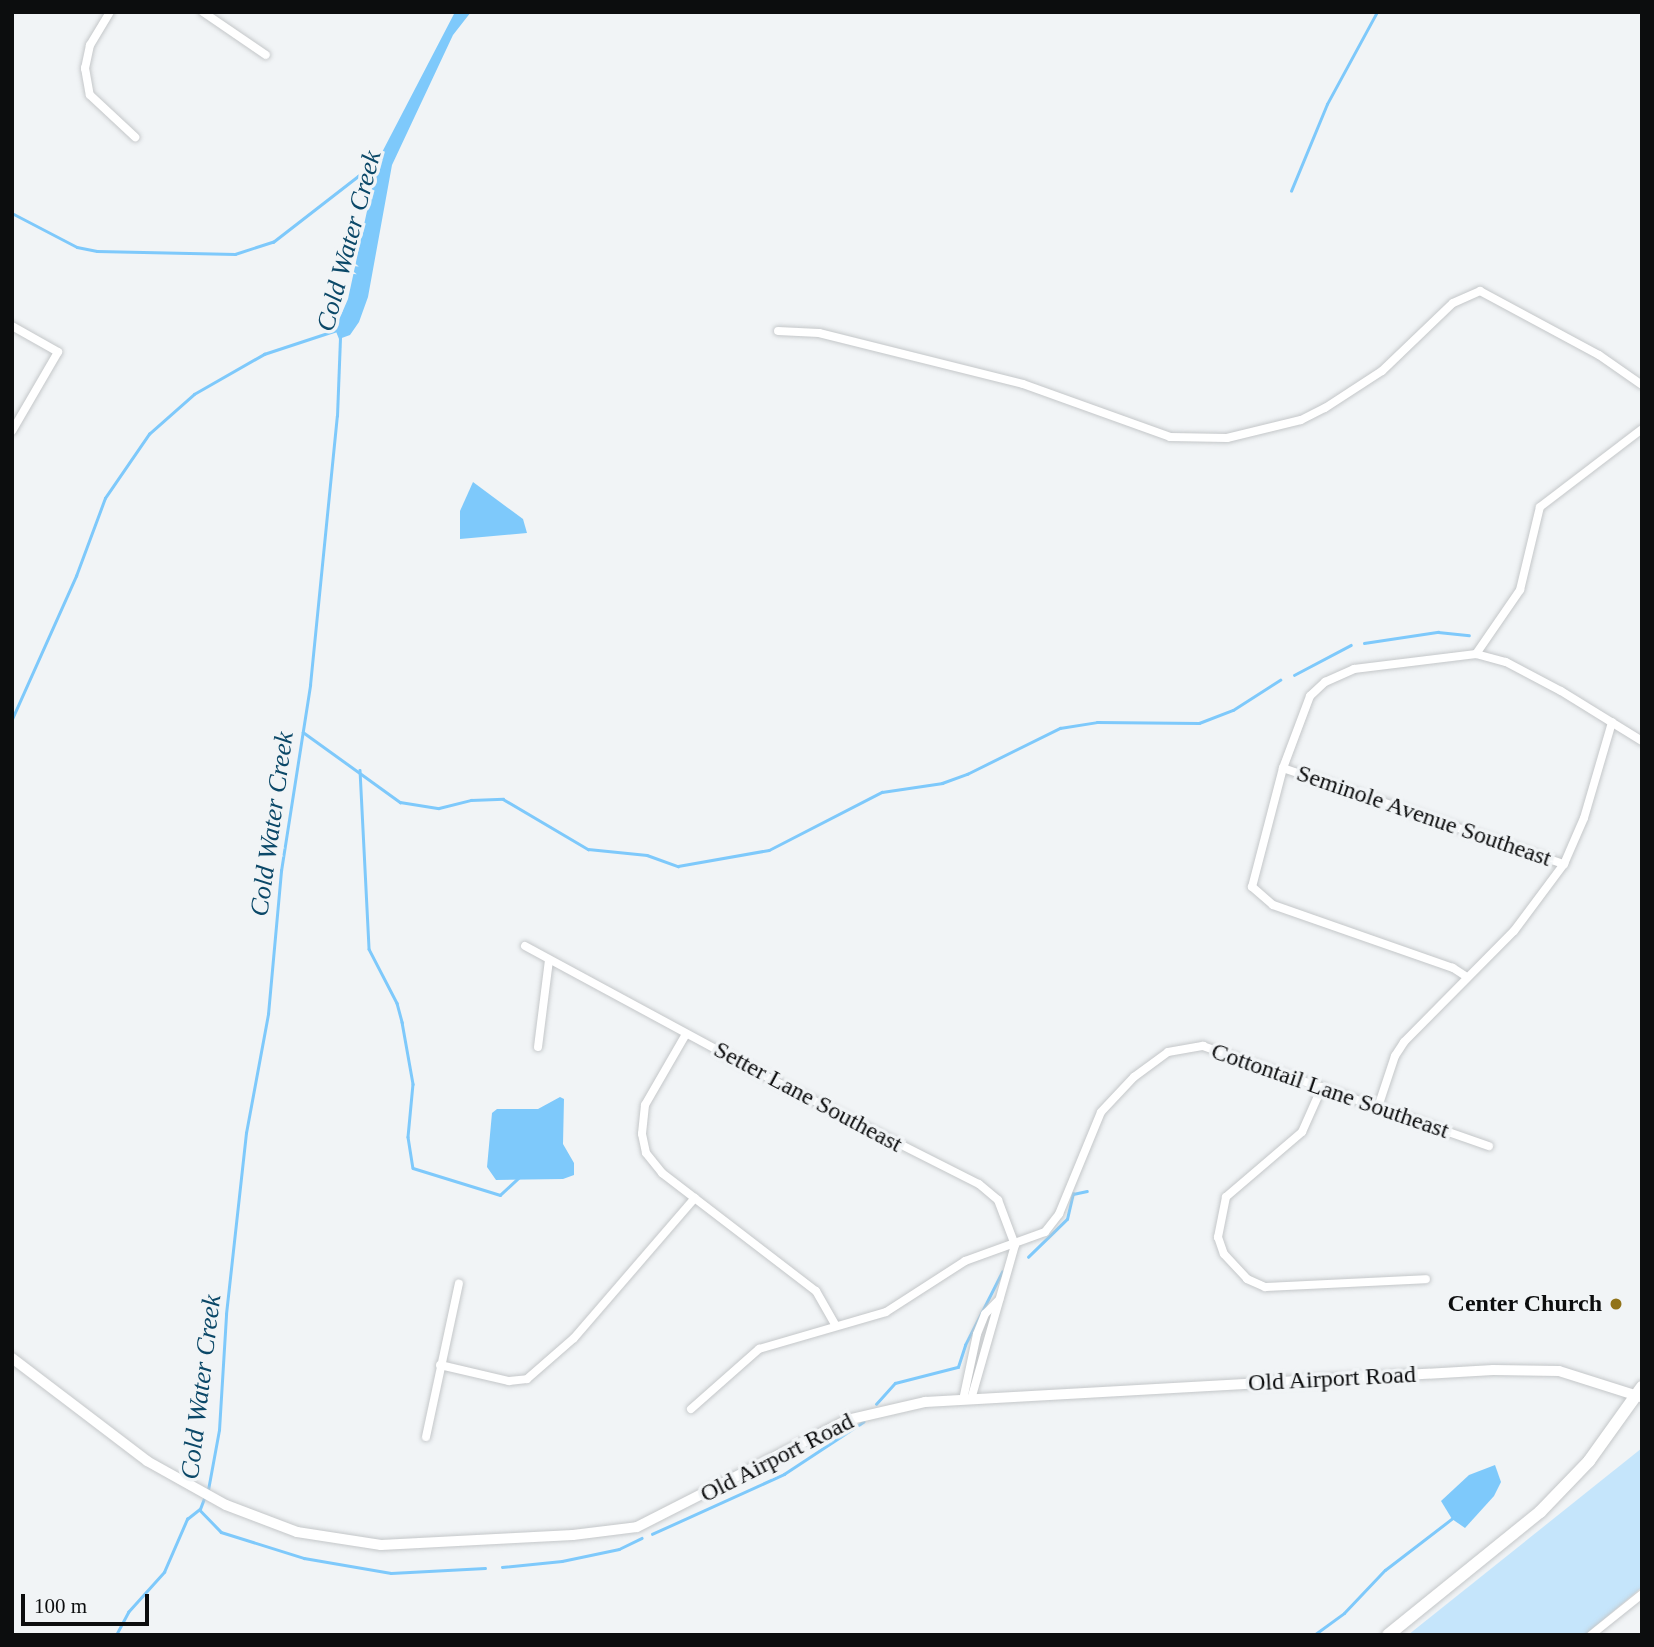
<!DOCTYPE html>
<html>
<head>
<meta charset="utf-8">
<style>
	body { margin:0 }
	#map { position:relative; width:1654px; height:1647px; overflow:hidden; background:#f1f4f6; font-family:Georgia,serif }
	div>[style] { position:absolute }
	.green>* { inset:0; background:#c5e5fb }
	.water>* { inset:0; background:#7ec9fb }
	.stream>* { height:2.5px; margin:-1.25px; padding:0 1.25px; transform-origin:1.25px; border-radius:1.25px; background:#7ec9fb }
	.roads { filter:drop-shadow(0 0 2px #c4c7c9) drop-shadow(0 0 2px #c4c7c9) }
	.street>* { height:8px; margin:-4px; padding:0 4px; transform-origin:4px; border-radius:4px; background:#fff }
	.secondary>* { height:10px; margin:-5px; padding:0 5px; transform-origin:5px; border-radius:5px; background:#fff }
	.primary>* { height:12px; margin:-6px; padding:0 6px; transform-origin:6px; border-radius:6px; background:#fff }
	.dots>* { width:19px; height:19px; translate:-50% -50%; box-sizing:border-box; border:4px solid #f1f4f6; border-radius:50% }
	span { translate:-50% -50%; white-space:nowrap; text-align:center; line-height:1.15; -webkit-text-stroke:7px #f1f4f6; paint-order:stroke }
	.street-label { font-size:24px; color:#0c0d0e }
	.poi-label { font-size:24px; color:#0c0d0e; font-weight:700 }
	.right { translate:-100% -50%; text-align:right }
	.water-label { font-size:26px; color:#0b4868; font-style:italic }
	.frame { position:absolute; inset:0; border:14px solid #0c0d0e; pointer-events:none }
	.scale { position:absolute; left:21px; top:1594px; width:128px; height:32px; box-sizing:border-box; border:4px solid #0c0d0e; border-top:0; padding-left:9px; font-size:21px; line-height:24px; white-space:nowrap; color:#0c0d0e; -webkit-text-stroke:5px #f1f4f6; paint-order:stroke }
</style>
</head>
<body>
<div id="map">
	<div class="green">
		<div style="clip-path:polygon(1642px 1448px,1642px 1587px,1585px 1635px,1408px 1635px)"></div>
	</div>
	<div class="water">
		<div style="clip-path:polygon(455px 12px,471px 12px,453px 35px,392px 165px,368px 297px,359px 322px,350px 335px,339px 339px,335px 329px,348px 299px,378px 160px)"></div>
		<div style="clip-path:polygon(473px 482px,523px 519px,527px 533px,460px 539px,460px 511px)"></div>
		<div style="clip-path:polygon(560px 1097px,564px 1099px,563px 1144px,574px 1163px,574px 1175px,563px 1179px,496px 1180px,487px 1167px,492px 1113px,497px 1109px,538px 1109px)"></div>
		<div style="clip-path:polygon(1495px 1465px,1501px 1482px,1494px 1496px,1465px 1528px,1452px 1519px,1441px 1501px,1469px 1475px)"></div>
	</div>
	<div class="stream">
		<div style="left:1291px;top:191px;width:94px;rotate:-67.5deg"></div>
		<div style="left:1327px;top:104px;width:105px;rotate:-61.5deg"></div>
		<div style="left:12px;top:213px;width:73px;rotate:27.6deg"></div>
		<div style="left:77px;top:247px;width:20px;rotate:11deg"></div>
		<div style="left:97px;top:251px;width:138px;rotate:1.2deg"></div>
		<div style="left:235px;top:254px;width:40px;rotate:-18deg"></div>
		<div style="left:273px;top:242px;width:108px;rotate:-37.8deg"></div>
		<div style="left:358px;top:176px;width:19px;rotate:-9deg"></div>
		<div style="left:1364px;top:643px;width:75px;rotate:-8.5deg"></div>
		<div style="left:1438px;top:632px;width:31px;rotate:6deg"></div>
		<div style="left:1294px;top:675px;width:64px;rotate:-27.8deg"></div>
		<div style="left:12px;top:719px;width:157px;rotate:-65.9deg"></div>
		<div style="left:76px;top:576px;width:83px;rotate:-69.6deg"></div>
		<div style="left:105px;top:498px;width:78px;rotate:-55.5deg"></div>
		<div style="left:149px;top:434px;width:60px;rotate:-41.6deg"></div>
		<div style="left:194px;top:394px;width:81px;rotate:-29.7deg"></div>
		<div style="left:264px;top:354px;width:77px;rotate:-18.2deg"></div>
		<div style="left:303px;top:732px;width:120px;rotate:35.8deg"></div>
		<div style="left:400px;top:802px;width:39px;rotate:9deg"></div>
		<div style="left:439px;top:808px;width:33px;rotate:-14deg"></div>
		<div style="left:471px;top:800px;width:32px;rotate:-2deg"></div>
		<div style="left:503px;top:799px;width:99px;rotate:30.5deg"></div>
		<div style="left:588px;top:849px;width:59px;rotate:5.8deg"></div>
		<div style="left:647px;top:855px;width:33px;rotate:20deg"></div>
		<div style="left:678px;top:866px;width:92px;rotate:-10deg"></div>
		<div style="left:769px;top:850px;width:127px;rotate:-27.2deg"></div>
		<div style="left:882px;top:792px;width:61px;rotate:-8.5deg"></div>
		<div style="left:942px;top:783px;width:27px;rotate:-20deg"></div>
		<div style="left:967px;top:774px;width:104px;rotate:-26.3deg"></div>
		<div style="left:1060px;top:728px;width:37px;rotate:-9deg"></div>
		<div style="left:1097px;top:722px;width:102px;rotate:0.6deg"></div>
		<div style="left:1199px;top:723px;width:36px;rotate:-21deg"></div>
		<div style="left:1233px;top:710px;width:56px;rotate:-32.6deg"></div>
		<div style="left:360px;top:770px;width:179px;rotate:87.1deg"></div>
		<div style="left:369px;top:949px;width:61px;rotate:62.6deg"></div>
		<div style="left:397px;top:1003px;width:20px;rotate:75deg"></div>
		<div style="left:402px;top:1022px;width:63px;rotate:79.9deg"></div>
		<div style="left:413px;top:1084px;width:53px;rotate:95.4deg"></div>
		<div style="left:408px;top:1137px;width:31px;rotate:81deg"></div>
		<div style="left:413px;top:1168px;width:91px;rotate:17.2deg"></div>
		<div style="left:500px;top:1195px;width:25px;rotate:-43deg"></div>
		<div style="left:1028px;top:1257px;width:54px;rotate:-44.3deg"></div>
		<div style="left:1067px;top:1219px;width:26px;rotate:-77deg"></div>
		<div style="left:1073px;top:1194px;width:14px;rotate:-12deg"></div>
		<div style="left:876px;top:1404px;width:28px;rotate:-48deg"></div>
		<div style="left:895px;top:1383px;width:65px;rotate:-14.3deg"></div>
		<div style="left:958px;top:1367px;width:23px;rotate:-72deg"></div>
		<div style="left:965px;top:1345px;width:82px;rotate:-63.1deg"></div>
		<div style="left:208px;top:1490px;width:61px;rotate:-79.6deg"></div>
		<div style="left:219px;top:1430px;width:116px;rotate:-86.5deg"></div>
		<div style="left:226px;top:1314px;width:182px;rotate:-83.7deg"></div>
		<div style="left:246px;top:1133px;width:121px;rotate:-79.5deg"></div>
		<div style="left:268px;top:1014px;width:144px;rotate:-84.8deg"></div>
		<div style="left:281px;top:871px;width:188px;rotate:-81.1deg"></div>
		<div style="left:310px;top:685px;width:270px;rotate:-84.3deg"></div>
		<div style="left:337px;top:416px;width:78px;rotate:-87.8deg"></div>
		<div style="left:200px;top:1510px;width:30px;rotate:46deg"></div>
		<div style="left:221px;top:1532px;width:87px;rotate:17.4deg"></div>
		<div style="left:304px;top:1558px;width:88px;rotate:9.8deg"></div>
		<div style="left:391px;top:1573px;width:94px;rotate:-3deg"></div>
		<div style="left:652px;top:1534px;width:145px;rotate:-24.4deg"></div>
		<div style="left:784px;top:1474px;width:95px;rotate:-33.4deg"></div>
		<div style="left:502px;top:1567px;width:60px;rotate:-5.7deg"></div>
		<div style="left:562px;top:1561px;width:58px;rotate:-11.9deg"></div>
		<div style="left:619px;top:1549px;width:25px;rotate:-26deg"></div>
		<div style="left:116px;top:1635px;width:26px;rotate:-62deg"></div>
		<div style="left:128px;top:1612px;width:54px;rotate:-48deg"></div>
		<div style="left:164px;top:1572px;width:58px;rotate:-66.5deg"></div>
		<div style="left:187px;top:1519px;width:16px;rotate:-38deg"></div>
		<div style="left:200px;top:1509px;width:14px;rotate:-69deg"></div>
		<div style="left:1314px;top:1635px;width:37px;rotate:-36deg"></div>
		<div style="left:1344px;top:1613px;width:59px;rotate:-46.4deg"></div>
		<div style="left:1385px;top:1570px;width:87px;rotate:-37.5deg"></div>
	</div>
	<div class="roads">
		<div class="street">
			<div style="left:110px;top:12px;width:39px;rotate:121deg"></div>
			<div style="left:90px;top:45px;width:24px;rotate:102deg"></div>
			<div style="left:85px;top:68px;width:27px;rotate:80deg"></div>
			<div style="left:90px;top:95px;width:62px;rotate:43deg"></div>
			<div style="left:203px;top:12px;width:76px;rotate:34.3deg"></div>
			<div style="left:12px;top:326px;width:53px;rotate:29.5deg"></div>
			<div style="left:58px;top:352px;width:91px;rotate:120.2deg"></div>
			<div style="left:778px;top:331px;width:41px;rotate:2.8deg"></div>
			<div style="left:819px;top:333px;width:210px;rotate:14deg"></div>
			<div style="left:1023px;top:384px;width:156px;rotate:19.8deg"></div>
			<div style="left:1170px;top:437px;width:57px;rotate:1deg"></div>
			<div style="left:1227px;top:438px;width:76px;rotate:-13.7deg"></div>
			<div style="left:1301px;top:420px;width:27px;rotate:-27deg"></div>
			<div style="left:1325px;top:408px;width:68px;rotate:-33deg"></div>
			<div style="left:1382px;top:371px;width:98px;rotate:-43.8deg"></div>
			<div style="left:1453px;top:303px;width:30px;rotate:-24deg"></div>
			<div style="left:1480px;top:291px;width:135px;rotate:28.3deg"></div>
			<div style="left:1599px;top:355px;width:52px;rotate:34.9deg"></div>
			<div style="left:1476px;top:654px;width:78px;rotate:-55.5deg"></div>
			<div style="left:1520px;top:590px;width:85px;rotate:-76.5deg"></div>
			<div style="left:1540px;top:507px;width:128px;rotate:-37.4deg"></div>
			<div style="left:1283px;top:768px;width:297px;rotate:18.9deg"></div>
			<div style="left:525px;top:946px;width:277px;rotate:28.4deg"></div>
			<div style="left:769px;top:1078px;width:235px;rotate:26.8deg"></div>
			<div style="left:979px;top:1184px;width:25px;rotate:40deg"></div>
			<div style="left:998px;top:1200px;width:48px;rotate:69.3deg"></div>
			<div style="left:1015px;top:1245px;width:160px;rotate:105.9deg"></div>
			<div style="left:1467px;top:977px;width:17px;rotate:-147deg"></div>
			<div style="left:1453px;top:968px;width:191px;rotate:-160.7deg"></div>
			<div style="left:1273px;top:905px;width:28px;rotate:-139deg"></div>
			<div style="left:1252px;top:887px;width:123px;rotate:-75.4deg"></div>
			<div style="left:1283px;top:768px;width:77px;rotate:-69.4deg"></div>
			<div style="left:1310px;top:696px;width:21px;rotate:-43deg"></div>
			<div style="left:1325px;top:682px;width:32px;rotate:-24deg"></div>
			<div style="left:1354px;top:669px;width:123px;rotate:-7deg"></div>
			<div style="left:1476px;top:654px;width:31px;rotate:15deg"></div>
			<div style="left:1506px;top:662px;width:62px;rotate:27.8deg"></div>
			<div style="left:1561px;top:691px;width:95px;rotate:31.7deg"></div>
			<div style="left:686px;top:1034px;width:82px;rotate:120deg"></div>
			<div style="left:645px;top:1105px;width:29px;rotate:96deg"></div>
			<div style="left:642px;top:1134px;width:19px;rotate:78deg"></div>
			<div style="left:646px;top:1153px;width:26px;rotate:51deg"></div>
			<div style="left:662px;top:1173px;width:194px;rotate:37.5deg"></div>
			<div style="left:816px;top:1291px;width:40px;rotate:60.3deg"></div>
			<div style="left:538px;top:1047px;width:88px;rotate:-82.8deg"></div>
			<div style="left:1322px;top:1087px;width:49px;rotate:114deg"></div>
			<div style="left:1302px;top:1132px;width:100px;rotate:139.5deg"></div>
			<div style="left:1226px;top:1197px;width:41px;rotate:101.3deg"></div>
			<div style="left:1218px;top:1237px;width:18px;rotate:71deg"></div>
			<div style="left:1224px;top:1254px;width:34px;rotate:47deg"></div>
			<div style="left:1247px;top:1279px;width:20px;rotate:24deg"></div>
			<div style="left:1265px;top:1287px;width:161px;rotate:-2.8deg"></div>
			<div style="left:1378px;top:1107px;width:54px;rotate:-71.6deg"></div>
			<div style="left:1395px;top:1056px;width:17px;rotate:-57deg"></div>
			<div style="left:1404px;top:1042px;width:156px;rotate:-45.3deg"></div>
			<div style="left:1514px;top:931px;width:84px;rotate:-53.3deg"></div>
			<div style="left:1564px;top:864px;width:50px;rotate:-66.5deg"></div>
			<div style="left:1584px;top:818px;width:100px;rotate:-73.7deg"></div>
			<div style="left:440px;top:1365px;width:71px;rotate:13.1deg"></div>
			<div style="left:509px;top:1381px;width:18px;rotate:-6deg"></div>
			<div style="left:527px;top:1379px;width:62px;rotate:-41.1deg"></div>
			<div style="left:574px;top:1338px;width:185px;rotate:-49.2deg"></div>
			<div style="left:963px;top:1400px;width:67px;rotate:-78deg"></div>
			<div style="left:977px;top:1334px;width:22px;rotate:-68deg"></div>
			<div style="left:985px;top:1314px;width:20px;rotate:-45deg"></div>
			<div style="left:691px;top:1409px;width:91px;rotate:-41.4deg"></div>
			<div style="left:759px;top:1349px;width:132px;rotate:-16.2deg"></div>
			<div style="left:886px;top:1312px;width:94px;rotate:-32.8deg"></div>
			<div style="left:965px;top:1261px;width:85px;rotate:-19.9deg"></div>
			<div style="left:1045px;top:1232px;width:23px;rotate:-52deg"></div>
			<div style="left:1059px;top:1214px;width:110px;rotate:-67.6deg"></div>
			<div style="left:1101px;top:1112px;width:48px;rotate:-46.7deg"></div>
			<div style="left:1134px;top:1077px;width:42px;rotate:-36.3deg"></div>
			<div style="left:1168px;top:1052px;width:36px;rotate:-10deg"></div>
			<div style="left:1203px;top:1046px;width:303px;rotate:19.3deg"></div>
			<div style="left:426px;top:1437px;width:157px;rotate:-77.9deg"></div>
			<div style="left:1591px;top:1635px;width:65px;rotate:-38.8deg"></div>
		</div>
		<div class="secondary">
			<div style="left:12px;top:1358px;width:170px;rotate:37.3deg"></div>
			<div style="left:147px;top:1461px;width:90px;rotate:29.1deg"></div>
			<div style="left:226px;top:1505px;width:76px;rotate:20.8deg"></div>
			<div style="left:297px;top:1532px;width:85px;rotate:8.8deg"></div>
			<div style="left:381px;top:1545px;width:192px;rotate:-3deg"></div>
			<div style="left:573px;top:1535px;width:64px;rotate:-7.1deg"></div>
			<div style="left:637px;top:1527px;width:236px;rotate:-27deg"></div>
			<div style="left:847px;top:1420px;width:80px;rotate:-13deg"></div>
			<div style="left:925px;top:1402px;width:569px;rotate:-3.22deg"></div>
			<div style="left:1493px;top:1370px;width:66px;rotate:0.9deg"></div>
			<div style="left:1559px;top:1371px;width:86px;rotate:17.6deg"></div>
		</div>
		<div class="primary">
			<div style="left:1388px;top:1635px;width:196px;rotate:-39deg"></div>
			<div style="left:1540px;top:1512px;width:71px;rotate:-46.1deg"></div>
			<div style="left:1589px;top:1461px;width:91px;rotate:-54.4deg"></div>
		</div>
	</div>
	<div class="dots">
		<div style="left:1616px;top:1304px;background:#917319"></div>
	</div>
	<div class="street-label">
		<span style="left:1424px;top:816px;rotate:19deg">Seminole Avenue Southeast</span>
		<span style="left:1330px;top:1091px;rotate:19deg">Cottontail Lane Southeast</span>
		<span style="left:808px;top:1097px;rotate:28deg">Setter Lane Southeast</span>
		<span style="left:1332px;top:1379px;rotate:-3deg">Old Airport Road</span>
		<span style="left:777px;top:1458px;rotate:-27deg">Old Airport Road</span>
	</div>
	<div class="poi-label">
		<span class="right" style="left:1602px;top:1304px">Center Church</span>
	</div>
	<div class="water-label">
		<span style="left:349px;top:241px;rotate:-75deg">Cold Water Creek</span>
		<span style="left:272px;top:824px;rotate:-82deg">Cold Water Creek</span>
		<span style="left:201px;top:1387px;rotate:-83deg">Cold Water Creek</span>
	</div>
	<div class="frame"></div>
	<div class="scale">100 m</div>
</div>
</body>
</html>
